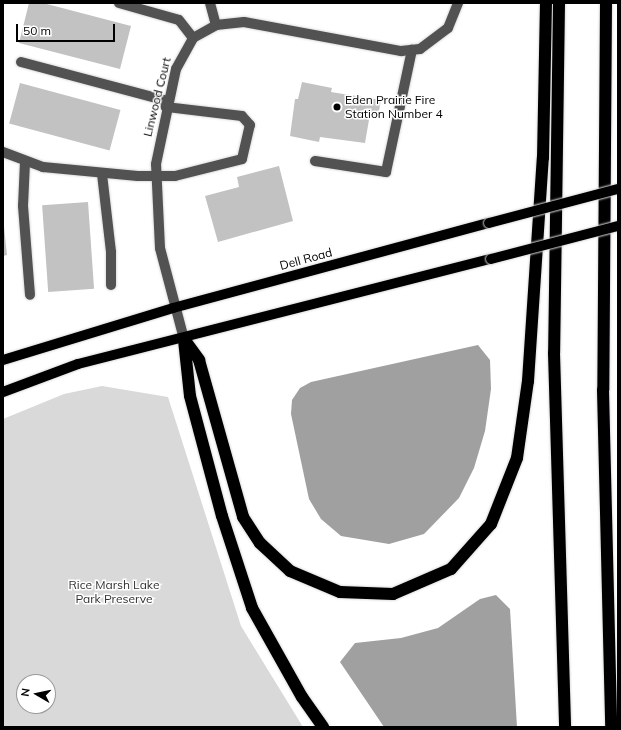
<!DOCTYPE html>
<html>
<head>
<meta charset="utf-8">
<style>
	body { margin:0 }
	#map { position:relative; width:621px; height:730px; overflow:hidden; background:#fff; font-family:Mulish,sans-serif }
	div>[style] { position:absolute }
	.green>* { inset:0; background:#d9d9d9 }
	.water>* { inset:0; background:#a0a0a0 }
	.building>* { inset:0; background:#c2c2c2; transform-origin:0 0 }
	.roads { filter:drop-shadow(0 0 1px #dbdbdb) drop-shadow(0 0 1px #dbdbdb) }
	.minor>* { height:10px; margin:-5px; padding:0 5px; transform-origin:5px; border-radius:5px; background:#525252 }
	.major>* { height:10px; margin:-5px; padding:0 5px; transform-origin:5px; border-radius:5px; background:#000 }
	.highway>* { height:12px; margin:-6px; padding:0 6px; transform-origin:6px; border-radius:6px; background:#000 }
	.bridges { filter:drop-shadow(0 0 1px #dbdbdb) drop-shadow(0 0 1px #dbdbdb) }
	.major-bridge>* { height:10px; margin:-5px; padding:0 5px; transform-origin:5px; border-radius:5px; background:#000 }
	.dots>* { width:11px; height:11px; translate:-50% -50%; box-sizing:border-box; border:2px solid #fff; border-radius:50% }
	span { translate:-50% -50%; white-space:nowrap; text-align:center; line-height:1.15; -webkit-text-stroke:3px #fff; paint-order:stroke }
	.street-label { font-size:12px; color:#000 }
	.poi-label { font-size:12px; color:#000 }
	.left { translate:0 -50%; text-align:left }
	.park-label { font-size:12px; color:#303030 }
	.frame { position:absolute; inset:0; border:4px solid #000; pointer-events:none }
	.north { position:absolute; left:16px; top:674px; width:40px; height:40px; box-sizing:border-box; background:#fff; border:1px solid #999; border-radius:50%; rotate:279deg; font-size:11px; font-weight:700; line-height:16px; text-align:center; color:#000 }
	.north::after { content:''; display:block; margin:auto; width:14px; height:18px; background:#000; clip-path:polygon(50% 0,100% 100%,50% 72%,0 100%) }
	.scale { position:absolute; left:16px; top:24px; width:99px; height:18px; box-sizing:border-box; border:2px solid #000; border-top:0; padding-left:5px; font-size:12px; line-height:14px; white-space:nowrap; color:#000; -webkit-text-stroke:3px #fff; paint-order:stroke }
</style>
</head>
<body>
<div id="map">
	<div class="green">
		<div style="clip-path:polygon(evenodd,102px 386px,168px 397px,241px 626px,303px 727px,3px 727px,3px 419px,64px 394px,102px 386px,24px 682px,48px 682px,48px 706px,24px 706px,24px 682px)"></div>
	</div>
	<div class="water">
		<div style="clip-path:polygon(478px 345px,490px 360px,491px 389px,485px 431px,474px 468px,459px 498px,424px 534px,389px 544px,341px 536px,321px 519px,309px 499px,291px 414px,292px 400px,300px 388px,311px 382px)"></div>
		<div style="clip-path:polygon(496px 595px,510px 609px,517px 727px,384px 727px,340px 662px,355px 643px,401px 638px,438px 628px,480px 599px)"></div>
	</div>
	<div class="building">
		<div style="clip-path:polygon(29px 3px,43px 3px,131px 26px,120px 69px,19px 43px)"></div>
		<div style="clip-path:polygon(302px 82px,332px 88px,331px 92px,381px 100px,378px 116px,370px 114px,365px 143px,320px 137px,319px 142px,290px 136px,295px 99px,298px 99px)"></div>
		<div style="left:20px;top:83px;width:104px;height:42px;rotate:15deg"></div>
		<div style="clip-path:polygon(279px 166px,293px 221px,218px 242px,205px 196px,239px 187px,237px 177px)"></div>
		<div style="left:88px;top:202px;width:87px;height:46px;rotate:86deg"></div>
		<div style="clip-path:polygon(3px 217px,7px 255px,3px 256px)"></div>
	</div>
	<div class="roads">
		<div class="minor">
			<div style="left:119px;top:3px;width:62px;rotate:15.8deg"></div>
			<div style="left:179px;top:20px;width:23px;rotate:52deg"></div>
			<div style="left:210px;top:3px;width:23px;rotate:75deg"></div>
			<div style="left:21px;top:62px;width:152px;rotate:14.9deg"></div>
			<div style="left:3px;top:152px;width:43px;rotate:20.6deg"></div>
			<div style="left:43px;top:167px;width:95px;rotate:5.4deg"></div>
			<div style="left:138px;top:176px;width:37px"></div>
			<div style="left:175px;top:176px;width:69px;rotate:-14.2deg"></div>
			<div style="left:242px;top:159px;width:35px;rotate:-77deg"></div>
			<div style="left:250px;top:125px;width:12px;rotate:-132deg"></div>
			<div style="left:242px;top:116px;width:77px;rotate:-173.2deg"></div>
			<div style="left:315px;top:161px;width:72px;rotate:8.8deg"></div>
			<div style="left:386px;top:172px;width:125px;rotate:-78deg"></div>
			<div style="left:25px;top:162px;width:44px;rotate:92.6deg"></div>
			<div style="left:23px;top:206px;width:89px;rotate:85.5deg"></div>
			<div style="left:102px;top:174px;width:79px;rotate:83.4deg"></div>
			<div style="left:111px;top:252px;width:33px;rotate:90deg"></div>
			<div style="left:184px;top:339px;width:94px;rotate:-104.8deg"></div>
			<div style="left:160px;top:248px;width:84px;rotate:-92.7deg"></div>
			<div style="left:156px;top:164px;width:97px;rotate:-78.1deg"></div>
			<div style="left:176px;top:69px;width:35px;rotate:-61deg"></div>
			<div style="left:193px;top:38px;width:26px;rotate:-29deg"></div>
			<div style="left:216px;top:25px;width:28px;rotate:-6deg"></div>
			<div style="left:244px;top:22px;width:160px;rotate:10.5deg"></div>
			<div style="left:401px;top:51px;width:19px;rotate:-6deg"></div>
			<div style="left:420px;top:49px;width:35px;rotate:-37deg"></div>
			<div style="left:448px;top:28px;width:27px;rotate:-68deg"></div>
		</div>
		<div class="major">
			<div style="left:3px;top:360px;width:178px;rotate:-17deg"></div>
			<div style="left:173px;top:308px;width:327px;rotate:-15.1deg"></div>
			<div style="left:3px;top:392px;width:80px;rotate:-20.5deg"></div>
			<div style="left:78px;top:364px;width:426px;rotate:-14.3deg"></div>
		</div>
		<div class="highway">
			<div style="left:559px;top:3px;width:350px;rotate:90.8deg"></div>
			<div style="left:554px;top:353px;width:374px;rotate:88.3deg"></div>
			<div style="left:606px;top:3px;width:387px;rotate:90.4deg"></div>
			<div style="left:603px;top:390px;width:337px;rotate:88.6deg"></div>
			<div style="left:184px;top:339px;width:26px;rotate:54deg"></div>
			<div style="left:199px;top:360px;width:163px;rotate:74.3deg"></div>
			<div style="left:243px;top:517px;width:31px;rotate:57deg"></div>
			<div style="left:260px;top:543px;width:41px;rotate:43deg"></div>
			<div style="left:290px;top:571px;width:54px;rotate:22.8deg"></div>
			<div style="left:340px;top:592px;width:53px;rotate:2.2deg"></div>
			<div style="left:393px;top:594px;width:63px;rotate:-23.3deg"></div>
			<div style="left:451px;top:569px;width:60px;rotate:-48.4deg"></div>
			<div style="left:491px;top:524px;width:71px;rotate:-68.5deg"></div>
			<div style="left:517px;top:458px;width:78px;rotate:-81.9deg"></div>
			<div style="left:528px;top:381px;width:224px;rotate:-86.2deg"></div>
			<div style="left:543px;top:158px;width:155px;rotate:-88.9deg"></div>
			<div style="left:184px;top:340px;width:56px;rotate:83.9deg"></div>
			<div style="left:190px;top:396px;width:124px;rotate:75.1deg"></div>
			<div style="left:222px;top:516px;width:97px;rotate:71.9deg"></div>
			<div style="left:252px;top:608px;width:102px;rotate:60.7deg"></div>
			<div style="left:302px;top:697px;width:37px;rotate:55deg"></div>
		</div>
	</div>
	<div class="bridges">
		<div class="major-bridge">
			<div style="left:489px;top:223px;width:133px;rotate:-14.8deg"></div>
			<div style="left:491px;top:259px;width:131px;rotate:-14.6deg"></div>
		</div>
	</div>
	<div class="dots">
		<div style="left:337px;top:107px;background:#000"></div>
	</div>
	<div class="street-label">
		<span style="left:157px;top:97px;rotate:-76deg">Linwood Court</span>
		<span style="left:306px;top:259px;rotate:-15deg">Dell Road</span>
	</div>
	<div class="poi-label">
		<span class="left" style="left:345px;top:107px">Eden Prairie Fire<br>Station Number 4</span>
	</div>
	<div class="park-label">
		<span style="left:114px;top:592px">Rice Marsh Lake<br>Park Preserve</span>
	</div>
	<div class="frame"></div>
	<div class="north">N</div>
	<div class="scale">50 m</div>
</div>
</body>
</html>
